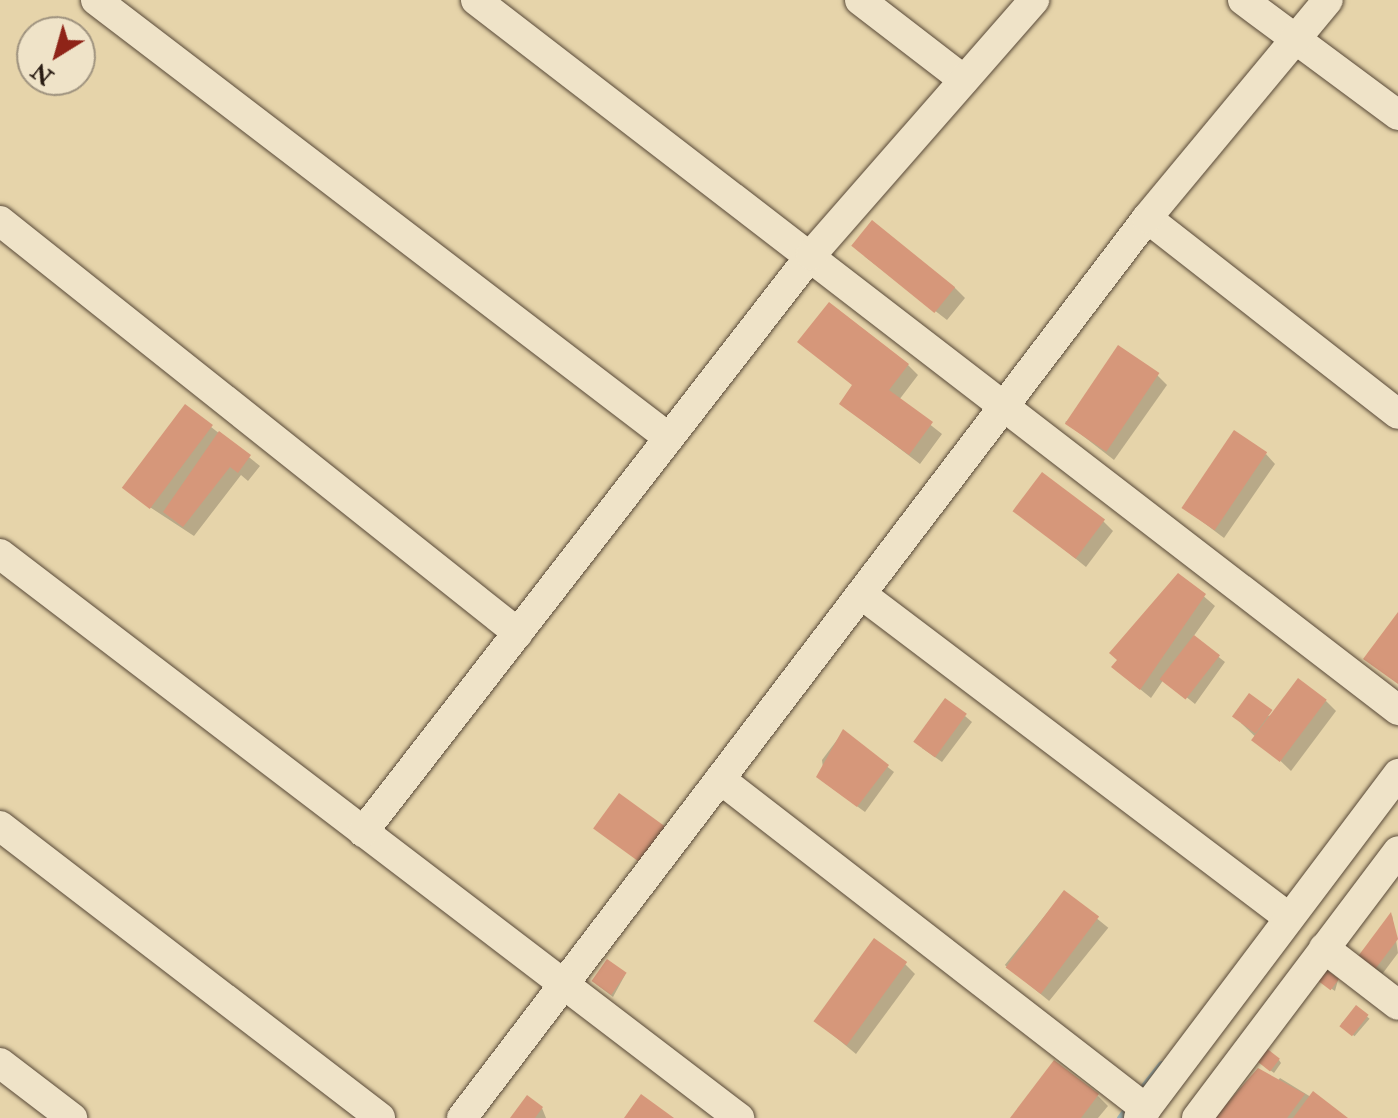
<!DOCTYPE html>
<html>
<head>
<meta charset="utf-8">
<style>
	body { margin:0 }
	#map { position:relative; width:1398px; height:1118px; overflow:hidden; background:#e6d4aa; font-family:"IM FELL Double Pica",serif }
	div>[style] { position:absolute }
	.shadow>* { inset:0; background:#0003; transform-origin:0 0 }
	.stream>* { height:7px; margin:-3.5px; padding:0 3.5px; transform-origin:3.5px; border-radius:3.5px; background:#9cb5b5 }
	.building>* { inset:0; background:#d6977a; transform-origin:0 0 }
	.roads { filter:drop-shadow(0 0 2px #584938) drop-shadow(0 0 2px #584938) }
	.street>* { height:30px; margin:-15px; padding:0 15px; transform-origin:15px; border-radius:15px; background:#efe3c8 }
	span { translate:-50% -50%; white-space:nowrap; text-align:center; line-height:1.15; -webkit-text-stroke:8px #efe3c8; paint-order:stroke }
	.north { position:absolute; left:16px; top:16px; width:80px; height:80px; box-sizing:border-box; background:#efe3c8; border:2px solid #9f937f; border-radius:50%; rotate:217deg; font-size:22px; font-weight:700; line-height:32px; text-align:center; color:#281b12 }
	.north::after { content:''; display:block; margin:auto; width:28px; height:36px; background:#8f2418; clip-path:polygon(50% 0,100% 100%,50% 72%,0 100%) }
</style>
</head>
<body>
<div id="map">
	<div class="shadow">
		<div style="clip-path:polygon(864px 256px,955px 288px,965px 298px,947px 320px)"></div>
		<div style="clip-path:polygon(800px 342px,908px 365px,918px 375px,899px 400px,942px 434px,920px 464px,841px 404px,854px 386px)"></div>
		<div style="clip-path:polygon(1157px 375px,1167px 385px,1114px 460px,1065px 422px)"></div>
		<div style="clip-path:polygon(186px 407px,260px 466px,248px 481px,241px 475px,194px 536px,136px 498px)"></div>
		<div style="clip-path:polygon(1266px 454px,1275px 464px,1224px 538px,1183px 507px)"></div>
		<div style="clip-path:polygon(1015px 510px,1103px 521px,1113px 531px,1086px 567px)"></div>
		<div style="clip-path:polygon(1179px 575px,1215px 606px,1193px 637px,1225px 662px,1195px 704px,1164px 679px,1151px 698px,1113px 667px)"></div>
		<div style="clip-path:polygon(1326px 701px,1336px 711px,1291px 771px,1241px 723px)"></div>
		<div style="clip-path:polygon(965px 716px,972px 722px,942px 762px,922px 748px)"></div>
		<div style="clip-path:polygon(843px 732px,894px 772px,865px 812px,825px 783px,822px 760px)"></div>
		<div style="left:1064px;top:892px;width:57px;height:94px;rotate:39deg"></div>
		<div style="clip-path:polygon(1392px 915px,1398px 953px,1380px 977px,1365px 965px)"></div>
		<div style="clip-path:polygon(905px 964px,915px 974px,856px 1054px,816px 1021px)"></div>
		<div style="clip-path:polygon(625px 975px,613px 997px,596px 984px)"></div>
		<div style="clip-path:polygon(1338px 980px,1335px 991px,1320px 981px)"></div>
		<div style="left:1356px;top:1007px;width:18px;height:23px;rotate:41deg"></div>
		<div style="clip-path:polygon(1256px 1060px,1279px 1060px,1281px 1063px,1274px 1073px)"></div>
		<div style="clip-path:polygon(1259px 1070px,1276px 1083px,1280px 1078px,1345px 1118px,1216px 1118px)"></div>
		<div style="clip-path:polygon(1098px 1096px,1108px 1106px,1098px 1118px,1012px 1118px)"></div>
		<div style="clip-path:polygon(542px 1108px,546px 1118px,513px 1118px)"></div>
	</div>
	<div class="stream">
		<div style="left:1137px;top:1095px;width:39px;rotate:-52deg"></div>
		<div style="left:1120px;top:1118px;width:16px;rotate:-55deg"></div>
	</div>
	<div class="building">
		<div style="left:872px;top:220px;width:107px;height:33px;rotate:39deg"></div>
		<div style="clip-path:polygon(829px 302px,909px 364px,889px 390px,933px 422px,909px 455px,839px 404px,852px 385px,797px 342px)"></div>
		<div style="left:1118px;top:345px;width:50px;height:95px;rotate:34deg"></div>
		<div style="left:185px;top:404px;width:35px;height:105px;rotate:37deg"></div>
		<div style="left:1234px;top:430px;width:40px;height:94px;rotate:34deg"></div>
		<div style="clip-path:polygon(219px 431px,251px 455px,238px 473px,230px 467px,183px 527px,163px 512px)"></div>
		<div style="left:1042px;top:472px;width:79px;height:49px;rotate:37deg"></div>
		<div style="clip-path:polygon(1178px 573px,1206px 594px,1140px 690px,1111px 667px,1117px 660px,1109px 653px)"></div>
		<div style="clip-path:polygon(1398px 612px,1398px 684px,1363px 659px)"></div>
		<div style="left:1194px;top:635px;width:33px;height:56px;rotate:38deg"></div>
		<div style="left:1298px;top:678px;width:36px;height:78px;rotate:37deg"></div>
		<div style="left:1249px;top:693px;width:29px;height:29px;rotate:36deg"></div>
		<div style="left:945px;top:698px;width:27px;height:54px;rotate:36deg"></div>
		<div style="clip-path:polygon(843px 729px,889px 765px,857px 807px,816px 777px)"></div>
		<div style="left:619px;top:793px;width:57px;height:44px;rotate:36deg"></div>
		<div style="left:1064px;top:890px;width:44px;height:97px;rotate:37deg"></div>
		<div style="clip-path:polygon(1391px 912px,1398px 939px,1373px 972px,1356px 959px)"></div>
		<div style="left:874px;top:938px;width:41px;height:103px;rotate:36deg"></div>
		<div style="left:607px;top:959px;width:24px;height:27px;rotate:35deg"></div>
		<div style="left:1323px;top:967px;width:20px;height:14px;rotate:37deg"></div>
		<div style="left:1356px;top:1005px;width:16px;height:27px;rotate:38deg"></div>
		<div style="left:1261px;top:1044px;width:24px;height:16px;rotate:38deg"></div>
		<div style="clip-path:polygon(1054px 1060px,1099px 1094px,1081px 1118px,1010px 1118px)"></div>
		<div style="clip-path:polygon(1258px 1068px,1305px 1094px,1287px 1118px,1214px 1118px)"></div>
		<div style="clip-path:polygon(1313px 1091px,1348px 1118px,1293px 1118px)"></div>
		<div style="clip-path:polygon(641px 1094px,674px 1118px,624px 1118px)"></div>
		<div style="clip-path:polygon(527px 1095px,543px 1107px,535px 1118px,510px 1118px)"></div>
	</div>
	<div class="roads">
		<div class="street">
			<div style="left:96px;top:0;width:721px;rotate:37.39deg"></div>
			<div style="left:476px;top:0;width:1164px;rotate:37.6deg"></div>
			<div style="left:860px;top:0;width:131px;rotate:37.6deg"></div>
			<div style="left:1243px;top:0;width:193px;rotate:36.6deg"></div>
			<div style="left:1147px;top:218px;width:318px;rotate:38deg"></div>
			<div style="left:0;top:221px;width:662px;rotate:38.5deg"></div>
			<div style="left:0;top:554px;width:930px;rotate:37.35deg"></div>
			<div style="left:861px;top:594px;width:535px;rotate:37.11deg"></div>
			<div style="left:720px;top:779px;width:539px;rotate:37.76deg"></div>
			<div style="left:0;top:826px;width:479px;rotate:37.5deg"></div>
			<div style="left:363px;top:832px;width:731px;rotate:-52.17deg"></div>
			<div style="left:811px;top:255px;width:339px;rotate:-48.8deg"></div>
			<div style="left:1324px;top:948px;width:93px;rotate:37.6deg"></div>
			<div style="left:0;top:1063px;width:91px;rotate:37.4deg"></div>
			<div style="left:462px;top:1118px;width:1131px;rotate:-52.72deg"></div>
			<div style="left:1147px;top:218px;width:283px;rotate:-50.3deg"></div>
			<div style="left:1139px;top:1118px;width:431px;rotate:-53deg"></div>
			<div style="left:1197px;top:1118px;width:334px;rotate:-53deg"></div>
		</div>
	</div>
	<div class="north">N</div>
</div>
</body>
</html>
